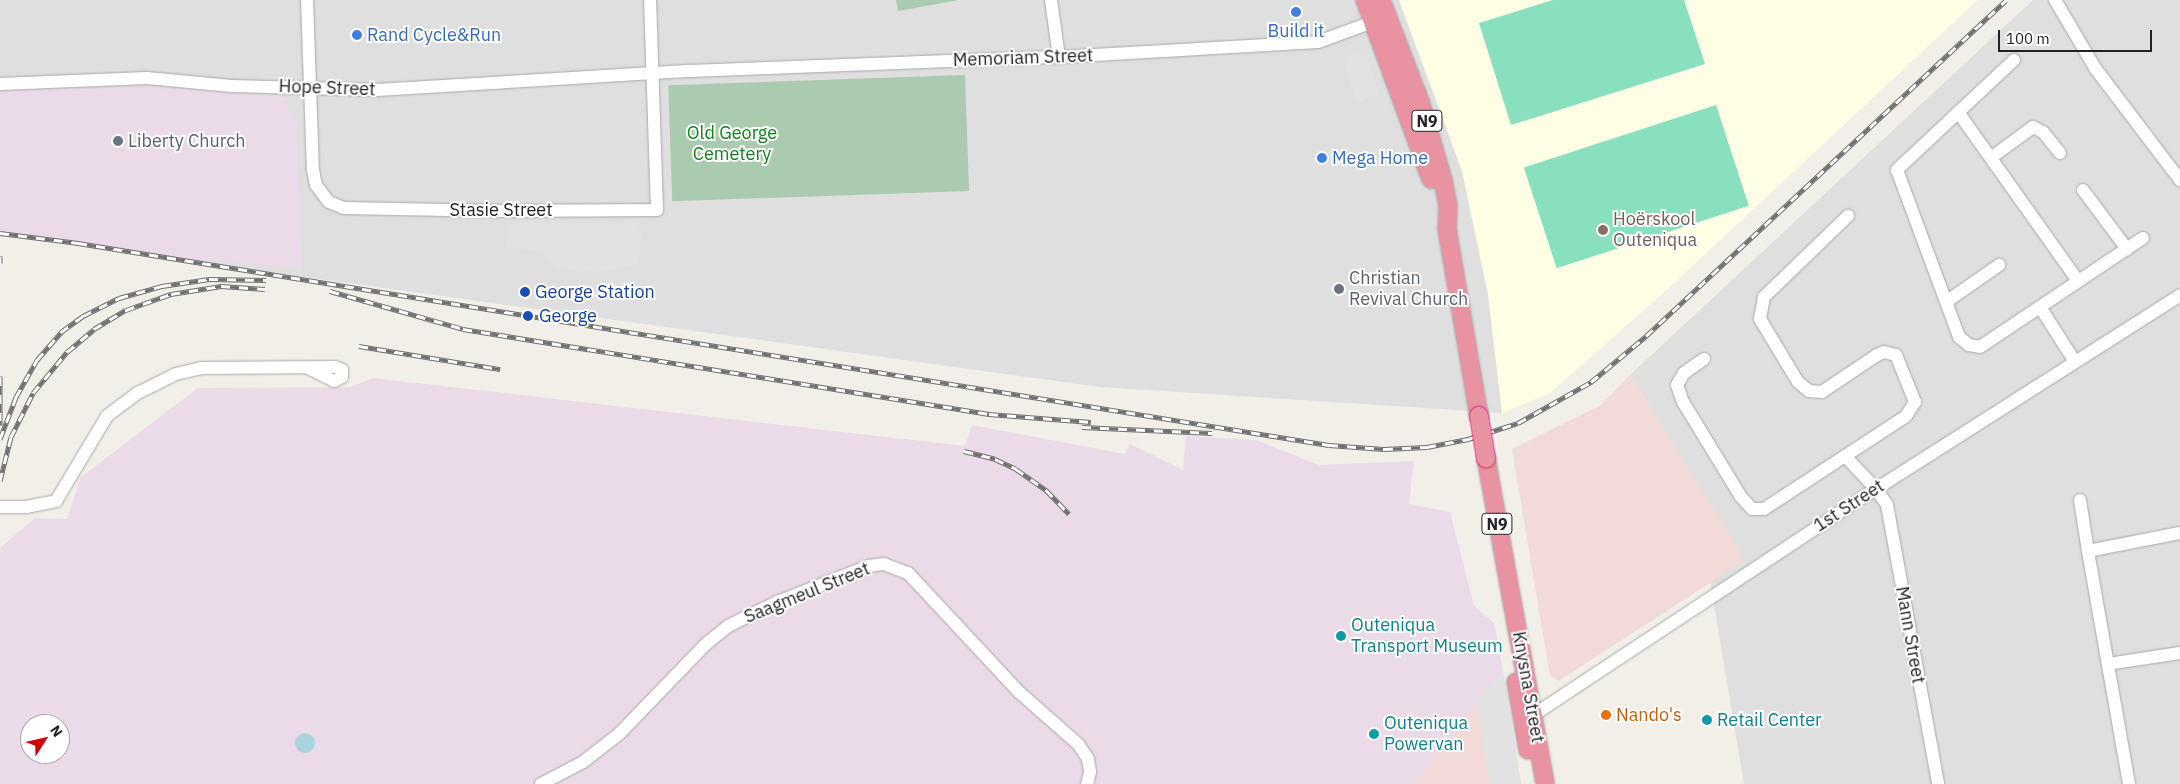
<!DOCTYPE html>
<html>
<head>
<meta charset="utf-8">
<style>
	body { margin:0 }
	#map { position:relative; width:2180px; height:784px; overflow:hidden; background:#f2efe9; font-family:"IBM Plex Sans",sans-serif }
	div>[style] { position:absolute }
	.residential>* { inset:0; background:#e0dfdf }
	.commercial>* { inset:0; background:#f2dad9 }
	.industrial>* { inset:0; background:#ebdbe8 }
	.education>* { inset:0; background:#ffffe5 }
	.cemetery>* { inset:0; background:#aacbaf; transform-origin:0 0 }
	.pitch>* { inset:0; background:#88e0be; transform-origin:0 0 }
	.parking>* { inset:0; background:#e2e2e2; transform-origin:0 0 }
	.water>* { inset:0; background:#aad3df }
	.round { border-radius:50% }
	.pier>* { inset:0; background:#fff; transform-origin:0 0 }
	.roads { filter:drop-shadow(0 0 1px #a9a9a9) drop-shadow(0 0 1px #a9a9a9) }
	.minor>* { height:12px; margin:-6px; padding:0 6px; transform-origin:6px; border-radius:6px; background:#fff }
	.highway>* { height:18px; margin:-9px; padding:0 9px; transform-origin:9px; border-radius:9px; background:#e892a2 }
	.rail>* { height:5px; margin-top:-2.5px; transform-origin:0; background:repeating-linear-gradient(90deg,#fff 0 9px,#707070 0 18px); box-sizing:border-box; border-block:1px solid #707070 }
	.bridges { filter:drop-shadow(0 0 1px #dc2a67) drop-shadow(0 0 1px #dc2a67) }
	.highway-bridge>* { height:18px; margin:-9px; padding:0 9px; transform-origin:9px; border-radius:9px; background:#e892a2 }
	.dots>* { width:14px; height:14px; translate:-50% -50%; box-sizing:border-box; border:2px solid #fff; border-radius:50% }
	span { translate:-50% -50%; white-space:nowrap; text-align:center; line-height:1.15; -webkit-text-stroke:4px #fff; paint-order:stroke }
	.shield-label span { padding:1px 4px; background:#fff; border:1px solid; border-radius:4px; -webkit-text-stroke-width:0 }
	.shield-label { font-size:16px; color:#222; font-weight:700 }
	.shop-label { font-size:18px; color:#366cbe }
	.left { translate:0 -50%; text-align:left }
	.street-label { font-size:18px; color:#222 }
	.park-label { font-size:18px; color:#0c8416 }
	.worship-label { font-size:18px; color:#5b616d }
	.education-label { font-size:18px; color:#785e54 }
	.transit-label { font-size:18px; color:#164399 }
	.culture-label { font-size:18px; color:#0d838f }
	.food-label { font-size:18px; color:#c56008 }
	.north { position:absolute; left:20px; top:714px; width:50px; height:50px; box-sizing:border-box; background:#fff; border:1px solid #a7a7a7; border-radius:50%; rotate:55deg; font-size:14px; font-weight:700; line-height:20px; text-align:center; color:#222 }
	.north::after { content:''; display:block; margin:auto; width:18px; height:22px; background:#d40000; clip-path:polygon(50% 0,100% 100%,50% 72%,0 100%) }
	.scale { position:absolute; left:1998px; top:30px; width:154px; height:22px; box-sizing:border-box; border:2px solid #222; border-top:0; padding-left:6px; font-size:15px; line-height:18px; white-space:nowrap; color:#222; -webkit-text-stroke:4px #fff; paint-order:stroke }
</style>
</head>
<body>
<div id="map">
	<div class="residential">
		<div style="clip-path:polygon(0 0,1978px 0,1668px 289px,1549px 394px,1502px 413px,1100px 387px,0 235px)"></div>
		<div style="clip-path:polygon(2033px 0,2180px 0,2180px 784px,1744px 784px,1710px 582px,1744px 560px,1630px 375px)"></div>
	</div>
	<div class="commercial">
		<div style="clip-path:polygon(1630px 375px,1745px 560px,1559px 681px,1550px 676px,1512px 449px,1601px 405px)"></div>
		<div style="clip-path:polygon(1503px 671px,1521px 784px,1414px 784px,1414px 782px)"></div>
	</div>
	<div class="industrial">
		<div style="clip-path:polygon(159px 86px,283px 97px,296px 124px,302px 269px,165px 256px,0 236px,0 91px)"></div>
		<div style="clip-path:polygon(evenodd,372px 378px,965px 446px,972px 425px,1125px 454px,1130px 444px,1183px 470px,1186px 436px,1256px 440px,1319px 465px,1414px 461px,1409px 504px,1450px 512px,1474px 606px,1494px 623px,1503px 671px,1414px 784px,0 784px,0 548px,35px 518px,67px 519px,81px 477px,198px 388px,351px 387px,372px 378px,30px 724px,60px 724px,60px 754px,30px 754px,30px 724px)"></div>
	</div>
	<div class="education">
		<div style="clip-path:polygon(1399px 0,1978px 0,1668px 289px,1549px 394px,1502px 413px,1488px 295px,1462px 171px)"></div>
	</div>
	<div class="cemetery">
		<div style="clip-path:polygon(896px 0,959px 0,898px 11px)"></div>
		<div style="left:965px;top:75px;width:116px;height:297px;rotate:88deg"></div>
	</div>
	<div class="pitch">
		<div style="clip-path:polygon(1553px 0,1684px 0,1705px 64px,1511px 125px,1479px 23px)"></div>
		<div style="left:1716px;top:105px;width:106px;height:202px;rotate:72deg"></div>
	</div>
	<div class="parking">
		<div style="left:1366px;top:52px;width:45px;height:24px;rotate:72deg"></div>
		<div style="clip-path:polygon(513px 222px,631px 224px,640px 229px,641px 240px,638px 265px,596px 272px,559px 268px,541px 252px,507px 247px,508px 228px)"></div>
		<div style="clip-path:polygon(1503px 671px,1521px 784px,1490px 784px,1477px 702px)"></div>
	</div>
	<div class="water">
		<div class="round" style="left:295px;top:733px;width:20px;height:20px"></div>
	</div>
	<div class="pier">
		<div style="left:1492px;top:414px;width:43px;height:25px;rotate:81deg"></div>
	</div>
	<div class="roads">
		<div class="minor">
			<div style="left:307px;top:0;width:170px;rotate:88deg"></div>
			<div style="left:313px;top:170px;width:15px;rotate:79deg"></div>
			<div style="left:316px;top:185px;width:21px;rotate:53deg"></div>
			<div style="left:329px;top:202px;width:16px;rotate:22deg"></div>
			<div style="left:344px;top:208px;width:157px;rotate:1.1deg"></div>
			<div style="left:501px;top:211px;width:156px;rotate:-0.4deg"></div>
			<div style="left:657px;top:210px;width:210px;rotate:-91.9deg"></div>
			<div style="left:1051px;top:0;width:58px;rotate:82deg"></div>
			<div style="left:2055px;top:0;width:79px;rotate:59.5deg"></div>
			<div style="left:2095px;top:68px;width:141px;rotate:52.8deg"></div>
			<div style="left:2014px;top:60px;width:161px;rotate:136.8deg"></div>
			<div style="left:1897px;top:170px;width:178px;rotate:69.6deg"></div>
			<div style="left:1959px;top:337px;width:13px;rotate:39deg"></div>
			<div style="left:1969px;top:345px;width:11px;rotate:10deg"></div>
			<div style="left:1980px;top:347px;width:196px;rotate:-33.8deg"></div>
			<div style="left:0;top:84px;width:147px;rotate:-2.3deg"></div>
			<div style="left:147px;top:78px;width:85px;rotate:5.4deg"></div>
			<div style="left:232px;top:86px;width:145px;rotate:1.6deg"></div>
			<div style="left:377px;top:90px;width:314px;rotate:-3.5deg"></div>
			<div style="left:690px;top:71px;width:369px;rotate:-2.2deg"></div>
			<div style="left:1059px;top:57px;width:259px;rotate:-3.3deg"></div>
			<div style="left:1318px;top:42px;width:67px;rotate:-20.1deg"></div>
			<div style="left:1958px;top:112px;width:207px;rotate:54.6deg"></div>
			<div style="left:1992px;top:157px;width:51px;rotate:-36.2deg"></div>
			<div style="left:2033px;top:127px;width:11px;rotate:27deg"></div>
			<div style="left:2043px;top:132px;width:27px;rotate:51deg"></div>
			<div style="left:2083px;top:190px;width:74px;rotate:53.3deg"></div>
			<div style="left:1946px;top:302px;width:65px;rotate:-34.9deg"></div>
			<div style="left:2040px;top:307px;width:65px;rotate:57.5deg"></div>
			<div style="left:1704px;top:359px;width:24px;rotate:145deg"></div>
			<div style="left:1684px;top:373px;width:14px;rotate:120deg"></div>
			<div style="left:1677px;top:385px;width:18px;rotate:71deg"></div>
			<div style="left:1683px;top:402px;width:111px;rotate:58.6deg"></div>
			<div style="left:1741px;top:497px;width:16px;rotate:47deg"></div>
			<div style="left:1752px;top:509px;width:12px"></div>
			<div style="left:1764px;top:509px;width:170px;rotate:-33.2deg"></div>
			<div style="left:1906px;top:416px;width:17px;rotate:-57deg"></div>
			<div style="left:1915px;top:402px;width:51px;rotate:-112deg"></div>
			<div style="left:1896px;top:355px;width:12px;rotate:-166deg"></div>
			<div style="left:1884px;top:352px;width:8px;rotate:157deg"></div>
			<div style="left:1877px;top:355px;width:66px;rotate:146.1deg"></div>
			<div style="left:1822px;top:392px;width:13px;rotate:-176deg"></div>
			<div style="left:1809px;top:391px;width:14px;rotate:-141deg"></div>
			<div style="left:1798px;top:382px;width:74px;rotate:-121.1deg"></div>
			<div style="left:1760px;top:319px;width:22px;rotate:-80deg"></div>
			<div style="left:1764px;top:297px;width:117px;rotate:-44deg"></div>
			<div style="left:1845px;top:456px;width:45px;rotate:46.8deg"></div>
			<div style="left:1876px;top:489px;width:19px;rotate:55deg"></div>
			<div style="left:1887px;top:505px;width:284px;rotate:79.6deg"></div>
			<div style="left:2080px;top:500px;width:52px;rotate:81.1deg"></div>
			<div style="left:0;top:507px;width:26px"></div>
			<div style="left:26px;top:507px;width:31px;rotate:-11deg"></div>
			<div style="left:56px;top:501px;width:99px;rotate:-59deg"></div>
			<div style="left:107px;top:416px;width:39px;rotate:-37deg"></div>
			<div style="left:138px;top:393px;width:42px;rotate:-26.6deg"></div>
			<div style="left:176px;top:374px;width:27px;rotate:-13deg"></div>
			<div style="left:202px;top:368px;width:133px;rotate:-0.4deg"></div>
			<div style="left:335px;top:367px;width:8px;rotate:23deg"></div>
			<div style="left:342px;top:370px;width:7px;rotate:90deg"></div>
			<div style="left:342px;top:377px;width:9px;rotate:153deg"></div>
			<div style="left:334px;top:381px;width:29px;rotate:-153deg"></div>
			<div style="left:2108px;top:664px;width:73px;rotate:-8.7deg"></div>
			<div style="left:1526px;top:720px;width:380px;rotate:-33.5deg"></div>
			<div style="left:1843px;top:510px;width:400px;rotate:-32.5deg"></div>
			<div style="left:541px;top:784px;width:47px;rotate:-27.6deg"></div>
			<div style="left:583px;top:762px;width:46px;rotate:-37.9deg"></div>
			<div style="left:619px;top:734px;width:125px;rotate:-46deg"></div>
			<div style="left:706px;top:644px;width:28px;rotate:-39deg"></div>
			<div style="left:728px;top:626px;width:55px;rotate:-26.1deg"></div>
			<div style="left:777px;top:602px;width:99px;rotate:-21.4deg"></div>
			<div style="left:869px;top:566px;width:15px;rotate:-8deg"></div>
			<div style="left:884px;top:564px;width:26px;rotate:21deg"></div>
			<div style="left:908px;top:573px;width:163px;rotate:47deg"></div>
			<div style="left:1019px;top:692px;width:79px;rotate:41.4deg"></div>
			<div style="left:1078px;top:744px;width:18px;rotate:56deg"></div>
			<div style="left:1088px;top:759px;width:13px;rotate:81deg"></div>
			<div style="left:1090px;top:772px;width:12px;rotate:104deg"></div>
			<div style="left:2129px;top:784px;width:237px;rotate:-100deg"></div>
			<div style="left:2088px;top:551px;width:94px;rotate:-11.1deg"></div>
		</div>
		<div class="highway">
			<div style="left:1365px;top:0;width:191px;rotate:69.8deg"></div>
			<div style="left:1381px;top:0;width:111px;rotate:69deg"></div>
			<div style="left:1421px;top:104px;width:79px;rotate:73.9deg"></div>
			<div style="left:1443px;top:180px;width:26px;rotate:79deg"></div>
			<div style="left:1448px;top:206px;width:23px;rotate:92deg"></div>
			<div style="left:1447px;top:229px;width:190px;rotate:80.3deg"></div>
			<div style="left:1486px;top:458px;width:331px;rotate:79.7deg"></div>
			<div style="left:1516px;top:682px;width:69px;rotate:80deg"></div>
		</div>
	</div>
	<div class="rail">
		<div style="left:0;top:233px;width:79px;rotate:7.3deg"></div>
		<div style="left:78px;top:243px;width:1267px;rotate:9.17deg"></div>
		<div style="left:1329px;top:445px;width:55px;rotate:4.2deg"></div>
		<div style="left:1384px;top:449px;width:43px;rotate:-2.7deg"></div>
		<div style="left:1427px;top:447px;width:42px;rotate:-11deg"></div>
		<div style="left:1468px;top:439px;width:52px;rotate:-17.7deg"></div>
		<div style="left:1518px;top:423px;width:84px;rotate:-29.3deg"></div>
		<div style="left:1591px;top:382px;width:72px;rotate:-39.9deg"></div>
		<div style="left:1646px;top:336px;width:492px;rotate:-43deg"></div>
		<div style="left:0;top:256px;width:7px;rotate:90deg"></div>
		<div style="left:330px;top:291px;width:138px;rotate:15.9deg"></div>
		<div style="left:463px;top:329px;width:533px;rotate:9.18deg"></div>
		<div style="left:989px;top:414px;width:102px;rotate:4.5deg"></div>
		<div style="left:359px;top:346px;width:143px;rotate:9.3deg"></div>
		<div style="left:0;top:376px;width:49px;rotate:90deg"></div>
		<div style="left:1082px;top:427px;width:130px;rotate:2.6deg"></div>
		<div style="left:0;top:439px;width:45px;rotate:-69.1deg"></div>
		<div style="left:16px;top:397px;width:43px;rotate:-60.4deg"></div>
		<div style="left:37px;top:360px;width:37px;rotate:-49deg"></div>
		<div style="left:61px;top:332px;width:27px;rotate:-36deg"></div>
		<div style="left:83px;top:316px;width:40px;rotate:-26.6deg"></div>
		<div style="left:119px;top:298px;width:45px;rotate:-15.6deg"></div>
		<div style="left:162px;top:286px;width:48px;rotate:-8.5deg"></div>
		<div style="left:209px;top:279px;width:57px;rotate:1deg"></div>
		<div style="left:964px;top:451px;width:32px;rotate:14deg"></div>
		<div style="left:995px;top:459px;width:23px;rotate:25deg"></div>
		<div style="left:1016px;top:469px;width:37px;rotate:35deg"></div>
		<div style="left:1046px;top:490px;width:33px;rotate:46deg"></div>
		<div style="left:0;top:481px;width:45px;rotate:-76deg"></div>
		<div style="left:11px;top:437px;width:49px;rotate:-63.4deg"></div>
		<div style="left:33px;top:393px;width:53px;rotate:-50.3deg"></div>
		<div style="left:67px;top:352px;width:35px;rotate:-40deg"></div>
		<div style="left:94px;top:329px;width:37px;rotate:-31deg"></div>
		<div style="left:126px;top:310px;width:48px;rotate:-19.6deg"></div>
		<div style="left:171px;top:294px;width:51px;rotate:-9.1deg"></div>
		<div style="left:221px;top:286px;width:44px;rotate:3.9deg"></div>
	</div>
	<div class="bridges">
		<div class="highway-bridge">
			<div style="left:1479px;top:416px;width:43px;rotate:80.5deg"></div>
		</div>
	</div>
	<div class="dots">
		<div style="left:1296px;top:12px;background:#3f7fe0"></div>
		<div style="left:357px;top:35px;background:#3f7fe0"></div>
		<div style="left:118px;top:141px;background:#6b7280"></div>
		<div style="left:1322px;top:158px;background:#3f7fe0"></div>
		<div style="left:1603px;top:230px;background:#8d6e63"></div>
		<div style="left:1339px;top:289px;background:#6b7280"></div>
		<div style="left:525px;top:292px;background:#1a4fb4"></div>
		<div style="left:528px;top:316px;background:#1a4fb4"></div>
		<div style="left:1341px;top:636px;background:#0f9aa8"></div>
		<div style="left:1606px;top:715px;background:#e8710a"></div>
		<div style="left:1707px;top:720px;background:#0f9aa8"></div>
		<div style="left:1374px;top:734px;background:#0f9aa8"></div>
	</div>
	<div class="shield-label">
		<span style="left:1427px;top:121px">N9</span>
		<span style="left:1497px;top:524px">N9</span>
	</div>
	<div class="shop-label">
		<span style="left:1296px;top:31px">Build it</span>
		<span class="left" style="left:367px;top:35px">Rand Cycle&amp;Run</span>
		<span class="left" style="left:1332px;top:158px">Mega Home</span>
	</div>
	<div class="street-label">
		<span style="left:1023px;top:58px;rotate:-2deg">Memoriam Street</span>
		<span style="left:327px;top:88px;rotate:2deg">Hope Street</span>
		<span style="left:501px;top:210px">Stasie Street</span>
		<span style="left:1849px;top:506px;rotate:-33deg">1st Street</span>
		<span style="left:807px;top:593px;rotate:-22deg">Saagmeul Street</span>
		<span style="left:1910px;top:635px;rotate:80deg">Mann Street</span>
		<span style="left:1528px;top:687px;rotate:80deg">Knysna Street</span>
	</div>
	<div class="park-label">
		<span style="left:732px;top:144px">Old George<br>Cemetery</span>
	</div>
	<div class="worship-label">
		<span class="left" style="left:128px;top:141px">Liberty Church</span>
		<span class="left" style="left:1349px;top:289px">Christian<br>Revival Church</span>
	</div>
	<div class="education-label">
		<span class="left" style="left:1613px;top:230px">Hoërskool<br>Outeniqua</span>
	</div>
	<div class="transit-label">
		<span class="left" style="left:535px;top:292px">George Station</span>
		<span class="left" style="left:539px;top:316px">George</span>
	</div>
	<div class="culture-label">
		<span class="left" style="left:1351px;top:636px">Outeniqua<br>Transport Museum</span>
		<span class="left" style="left:1717px;top:720px">Retail Center</span>
		<span class="left" style="left:1384px;top:734px">Outeniqua<br>Powervan</span>
	</div>
	<div class="food-label">
		<span class="left" style="left:1616px;top:715px">Nando's</span>
	</div>
	<div class="north">N</div>
	<div class="scale">100 m</div>
</div>
</body>
</html>
